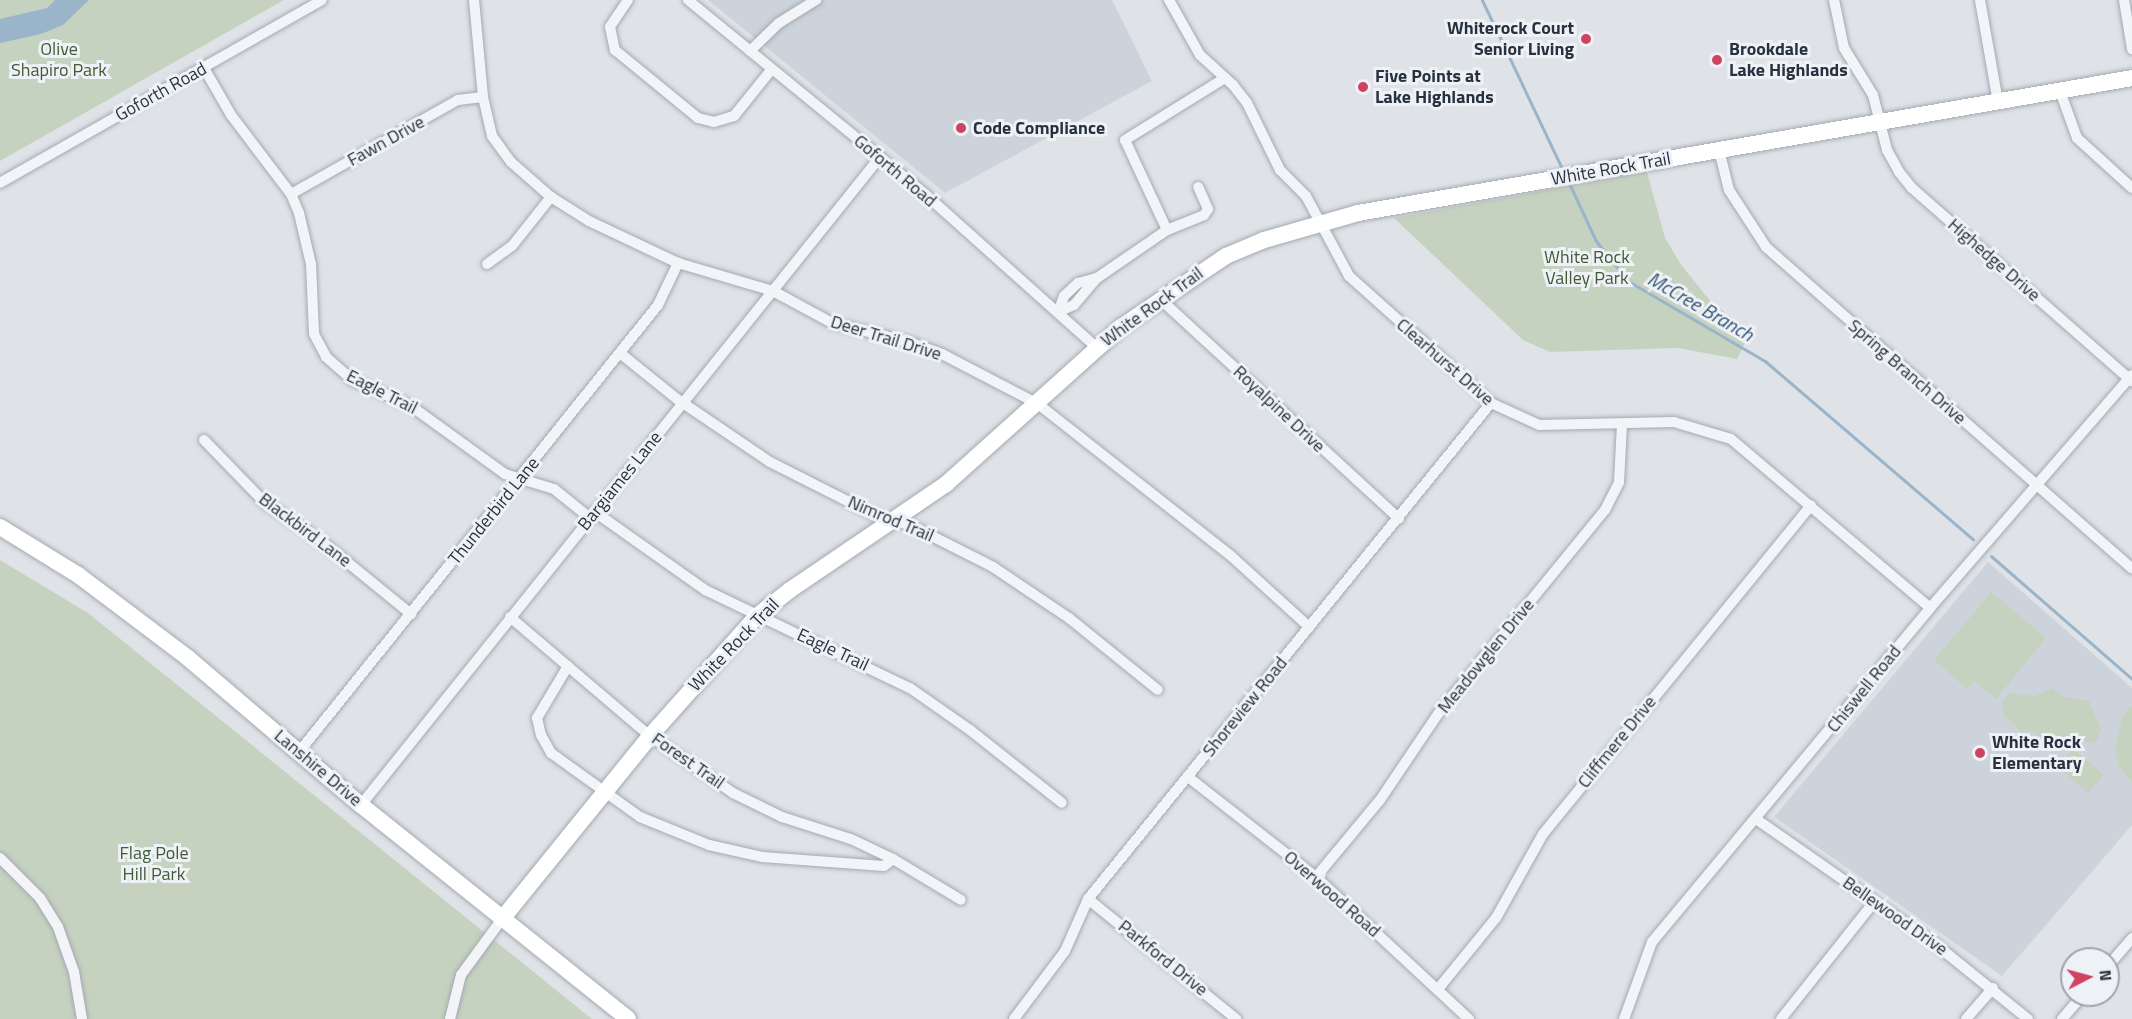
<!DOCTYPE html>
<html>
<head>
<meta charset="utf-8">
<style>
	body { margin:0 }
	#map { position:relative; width:2132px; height:1019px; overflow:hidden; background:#dfe3e8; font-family:"Titillium Web",sans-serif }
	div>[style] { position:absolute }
	.built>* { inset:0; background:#cdd3da }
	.green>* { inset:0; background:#c6d2c0; transform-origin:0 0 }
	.water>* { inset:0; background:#9ab4c9 }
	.stream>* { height:3px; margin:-1.5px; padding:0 1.5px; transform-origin:1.5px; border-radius:1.5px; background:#9ab4c9 }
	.roads { filter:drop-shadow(0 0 2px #a4aab2) drop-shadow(0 0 2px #a4aab2) }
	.street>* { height:10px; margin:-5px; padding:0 5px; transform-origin:5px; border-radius:5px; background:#f2f4f7 }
	.secondary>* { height:16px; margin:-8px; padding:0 8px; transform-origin:8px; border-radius:8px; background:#fff }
	.dots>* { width:16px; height:16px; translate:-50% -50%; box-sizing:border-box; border:3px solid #eef2f6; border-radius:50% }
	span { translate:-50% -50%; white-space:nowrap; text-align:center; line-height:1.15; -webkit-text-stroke:6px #eef2f6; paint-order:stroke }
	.poi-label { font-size:18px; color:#28323f; font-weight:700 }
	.right { translate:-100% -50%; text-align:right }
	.left { translate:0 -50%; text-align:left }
	.park-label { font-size:18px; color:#3f5b35 }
	.street-label { font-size:18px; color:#28323f }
	.water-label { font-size:20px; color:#325473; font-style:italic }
	.north { position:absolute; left:2060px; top:947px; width:60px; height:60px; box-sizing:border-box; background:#eef2f6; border:2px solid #9fa5ad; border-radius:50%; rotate:84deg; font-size:16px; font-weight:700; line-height:24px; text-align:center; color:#28323f }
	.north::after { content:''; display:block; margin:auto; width:21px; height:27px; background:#ce4362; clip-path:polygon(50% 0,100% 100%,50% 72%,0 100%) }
</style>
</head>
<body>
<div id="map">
	<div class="built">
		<div style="clip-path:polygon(708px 0,1112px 0,1152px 81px,945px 193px)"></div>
		<div style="clip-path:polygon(1988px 562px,2132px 688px,2132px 825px,2002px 976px,1774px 817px)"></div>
	</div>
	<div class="green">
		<div style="clip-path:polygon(0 0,284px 0,0 161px)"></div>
		<div style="clip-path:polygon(1647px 172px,1665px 238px,1682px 266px,1712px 303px,1751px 331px,1737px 359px,1678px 348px,1550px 352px,1523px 340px,1394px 218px)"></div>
		<div style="clip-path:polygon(0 560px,88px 613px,592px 1019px,0 1019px)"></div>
		<div style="clip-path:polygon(1991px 592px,2046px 638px,1996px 699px,1974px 681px,1967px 689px,1934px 660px)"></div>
		<div style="clip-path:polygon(2052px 688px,2065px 697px,2089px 701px,2101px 729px,2097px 740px,2091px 744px,2074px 734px,2050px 746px,2033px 731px,2021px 732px,2003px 714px,2003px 699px,2011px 693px,2035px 696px)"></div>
		<div style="clip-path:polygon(2131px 706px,2132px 707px,2132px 782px,2119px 767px,2115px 750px,2122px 718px)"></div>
		<div style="left:2073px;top:749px;width:40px;height:24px;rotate:40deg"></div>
	</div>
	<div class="water">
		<div style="clip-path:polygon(55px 0,89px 0,63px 25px,41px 34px,0 43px,0 19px,47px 8px)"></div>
	</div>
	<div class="stream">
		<div style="left:1482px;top:0;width:191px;rotate:64.6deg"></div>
		<div style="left:1568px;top:181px;width:66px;rotate:65deg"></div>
		<div style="left:1596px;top:241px;width:51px;rotate:51.3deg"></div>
		<div style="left:1628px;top:281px;width:159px;rotate:30.3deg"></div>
		<div style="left:1765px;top:361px;width:274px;rotate:40.6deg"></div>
		<div style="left:1991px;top:556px;width:187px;rotate:41.1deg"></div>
	</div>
	<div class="roads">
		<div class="street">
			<div style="left:474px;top:0;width:97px;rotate:84.7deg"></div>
			<div style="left:483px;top:97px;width:40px;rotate:77deg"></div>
			<div style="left:492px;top:136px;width:32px;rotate:54deg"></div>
			<div style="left:511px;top:162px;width:53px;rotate:41.2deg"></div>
			<div style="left:551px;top:197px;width:45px;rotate:32.3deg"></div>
			<div style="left:589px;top:221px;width:98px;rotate:25.3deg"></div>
			<div style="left:678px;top:263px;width:99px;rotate:16.4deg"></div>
			<div style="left:773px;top:291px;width:67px;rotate:28.5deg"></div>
			<div style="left:832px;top:323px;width:79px;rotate:13.9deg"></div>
			<div style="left:909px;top:342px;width:35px;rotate:20deg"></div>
			<div style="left:942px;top:354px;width:108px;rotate:27.5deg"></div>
			<div style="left:1038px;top:404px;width:244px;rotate:38.2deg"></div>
			<div style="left:1230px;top:555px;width:107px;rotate:42.3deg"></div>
			<div style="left:628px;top:0;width:32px;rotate:124deg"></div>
			<div style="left:610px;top:27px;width:24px;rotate:78deg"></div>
			<div style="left:615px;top:50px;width:107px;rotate:39.3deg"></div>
			<div style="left:698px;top:118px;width:16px;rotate:14deg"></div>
			<div style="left:714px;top:122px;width:21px;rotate:-17deg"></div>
			<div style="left:734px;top:116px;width:59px;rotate:-51.2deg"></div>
			<div style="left:688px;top:0;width:308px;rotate:39.3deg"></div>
			<div style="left:926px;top:195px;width:228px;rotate:41.8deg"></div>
			<div style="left:1169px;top:0;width:63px;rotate:60.6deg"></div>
			<div style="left:1200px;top:55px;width:45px;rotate:42.3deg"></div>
			<div style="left:1233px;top:85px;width:23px;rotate:52deg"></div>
			<div style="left:1247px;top:103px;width:75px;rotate:63.8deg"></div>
			<div style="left:1280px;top:170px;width:37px;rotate:45deg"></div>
			<div style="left:1306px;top:196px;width:91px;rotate:61.7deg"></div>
			<div style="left:1349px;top:276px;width:191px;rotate:41.8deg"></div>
			<div style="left:1491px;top:403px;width:53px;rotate:24.6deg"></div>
			<div style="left:1539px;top:425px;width:135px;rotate:-1.3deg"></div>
			<div style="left:1674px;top:422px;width:59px;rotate:16.6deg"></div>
			<div style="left:1731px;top:439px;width:261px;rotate:40.3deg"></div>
			<div style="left:1834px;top:0;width:49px;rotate:78.2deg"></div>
			<div style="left:1844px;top:48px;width:55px;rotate:58.3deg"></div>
			<div style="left:1873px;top:95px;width:57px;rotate:75.7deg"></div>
			<div style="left:1887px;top:150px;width:25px;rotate:61deg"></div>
			<div style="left:1899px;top:172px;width:21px;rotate:51deg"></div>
			<div style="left:1912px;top:188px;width:293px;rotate:41.3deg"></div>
			<div style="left:1980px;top:0;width:104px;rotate:80deg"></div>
			<div style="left:2124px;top:0;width:50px;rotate:80.7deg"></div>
			<div style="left:750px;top:51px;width:40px;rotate:-44deg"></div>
			<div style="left:779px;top:23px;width:44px;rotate:-31.9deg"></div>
			<div style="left:204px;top:68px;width:54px;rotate:60.1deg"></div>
			<div style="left:231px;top:115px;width:99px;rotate:52.8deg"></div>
			<div style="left:291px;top:194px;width:21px;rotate:67deg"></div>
			<div style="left:299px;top:213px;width:52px;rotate:76.8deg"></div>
			<div style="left:311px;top:264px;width:70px;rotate:87.5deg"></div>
			<div style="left:314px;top:334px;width:26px;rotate:62deg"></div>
			<div style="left:326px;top:357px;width:35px;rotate:41deg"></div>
			<div style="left:352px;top:380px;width:64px;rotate:23.8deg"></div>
			<div style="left:411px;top:406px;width:116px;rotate:35.9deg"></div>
			<div style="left:505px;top:474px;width:51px;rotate:17deg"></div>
			<div style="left:554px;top:489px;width:46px;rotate:38.9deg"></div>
			<div style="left:2060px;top:91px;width:50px;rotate:70.1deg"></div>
			<div style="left:2077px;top:138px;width:74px;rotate:42.3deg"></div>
			<div style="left:1719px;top:150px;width:41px;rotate:76deg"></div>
			<div style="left:1729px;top:190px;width:68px;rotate:57deg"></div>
			<div style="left:1766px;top:247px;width:487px;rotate:41.3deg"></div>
			<div style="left:0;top:183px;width:370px;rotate:-29.6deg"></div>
			<div style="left:291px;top:194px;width:192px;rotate:-29.4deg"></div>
			<div style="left:458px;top:100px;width:25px;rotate:-7deg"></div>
			<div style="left:1167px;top:230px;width:40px;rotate:-22deg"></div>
			<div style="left:1204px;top:215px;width:7px;rotate:-56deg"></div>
			<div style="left:1208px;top:209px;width:24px;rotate:-114deg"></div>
			<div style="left:487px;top:264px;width:31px;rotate:-36deg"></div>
			<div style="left:512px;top:246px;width:63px;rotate:-51.5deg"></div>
			<div style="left:1159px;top:298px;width:326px;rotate:42.6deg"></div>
			<div style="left:1058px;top:312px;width:17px;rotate:-24deg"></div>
			<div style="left:1074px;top:305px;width:35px;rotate:-50deg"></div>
			<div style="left:1097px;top:278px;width:85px;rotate:-34.4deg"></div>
			<div style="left:1167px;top:230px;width:99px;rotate:-115deg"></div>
			<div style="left:1125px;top:140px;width:118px;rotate:-31.8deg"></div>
			<div style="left:1058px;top:312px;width:17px;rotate:-69deg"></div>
			<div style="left:1064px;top:296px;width:19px;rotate:-43deg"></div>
			<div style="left:1078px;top:283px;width:20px;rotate:-15deg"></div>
			<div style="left:620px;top:353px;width:73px;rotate:38.9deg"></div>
			<div style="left:677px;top:399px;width:112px;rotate:34.1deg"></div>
			<div style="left:770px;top:462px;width:115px;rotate:26.8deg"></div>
			<div style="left:873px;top:514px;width:41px;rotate:17.1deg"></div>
			<div style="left:912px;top:526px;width:91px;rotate:26.8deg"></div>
			<div style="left:993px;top:567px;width:92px;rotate:33.9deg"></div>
			<div style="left:1069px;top:618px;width:114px;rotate:39deg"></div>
			<div style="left:204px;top:440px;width:86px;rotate:45.9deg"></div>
			<div style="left:264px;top:502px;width:66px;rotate:33.9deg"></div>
			<div style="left:319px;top:539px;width:119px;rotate:39.2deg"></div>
			<div style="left:595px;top:512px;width:135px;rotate:35.3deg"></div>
			<div style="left:705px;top:590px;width:227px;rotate:25.6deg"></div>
			<div style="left:910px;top:688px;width:73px;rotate:35deg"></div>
			<div style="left:970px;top:730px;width:117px;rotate:38.4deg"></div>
			<div style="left:510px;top:617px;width:184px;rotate:40.4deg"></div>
			<div style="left:650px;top:736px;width:101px;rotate:34.5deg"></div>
			<div style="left:733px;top:793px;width:55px;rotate:26.1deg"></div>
			<div style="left:782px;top:817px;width:72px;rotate:17.7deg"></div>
			<div style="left:851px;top:839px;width:47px;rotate:25.5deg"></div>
			<div style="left:893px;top:859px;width:79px;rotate:31.1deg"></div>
			<div style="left:568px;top:666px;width:61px;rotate:120.8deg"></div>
			<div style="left:537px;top:718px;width:17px;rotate:77deg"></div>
			<div style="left:541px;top:735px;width:21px;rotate:61deg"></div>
			<div style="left:551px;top:753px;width:110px;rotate:35.7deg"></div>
			<div style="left:640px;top:817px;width:74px;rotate:22.1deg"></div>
			<div style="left:709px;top:845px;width:54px;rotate:12.8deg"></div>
			<div style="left:762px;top:857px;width:122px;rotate:4.2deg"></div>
			<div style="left:884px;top:866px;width:11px;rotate:-38deg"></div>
			<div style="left:299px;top:752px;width:573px;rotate:-51.23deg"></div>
			<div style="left:658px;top:305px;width:47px;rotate:-64.5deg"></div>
			<div style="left:1188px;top:777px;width:162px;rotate:38deg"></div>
			<div style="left:1316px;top:877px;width:209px;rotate:42.9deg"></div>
			<div style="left:361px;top:805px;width:830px;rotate:-51.31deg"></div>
			<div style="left:1756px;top:819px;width:217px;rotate:34.9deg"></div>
			<div style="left:1934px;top:943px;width:121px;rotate:39deg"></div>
			<div style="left:0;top:858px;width:57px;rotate:45deg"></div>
			<div style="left:40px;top:898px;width:34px;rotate:58deg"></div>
			<div style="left:58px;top:927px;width:48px;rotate:70.4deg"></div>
			<div style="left:74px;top:972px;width:48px;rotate:80.3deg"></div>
			<div style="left:1316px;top:877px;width:100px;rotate:-50.3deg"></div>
			<div style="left:1380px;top:800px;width:104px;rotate:-56deg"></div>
			<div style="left:1438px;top:714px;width:264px;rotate:-50.7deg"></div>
			<div style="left:1605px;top:510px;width:31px;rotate:-63deg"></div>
			<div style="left:1619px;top:482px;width:58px;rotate:-87deg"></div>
			<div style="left:1088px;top:899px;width:191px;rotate:39deg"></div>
			<div style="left:2108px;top:966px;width:37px;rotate:-49deg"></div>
			<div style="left:1438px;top:989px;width:92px;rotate:-50.8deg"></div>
			<div style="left:1496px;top:918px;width:96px;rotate:-60.8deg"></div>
			<div style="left:1543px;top:834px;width:424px;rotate:-50.8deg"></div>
			<div style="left:450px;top:1019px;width:45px;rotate:-76deg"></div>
			<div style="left:461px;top:975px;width:69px;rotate:-53.8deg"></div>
			<div style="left:1014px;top:1019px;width:85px;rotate:-53.1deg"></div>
			<div style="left:1065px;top:951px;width:57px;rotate:-66.1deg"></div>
			<div style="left:1088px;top:899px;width:639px;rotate:-50.91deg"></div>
			<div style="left:1624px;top:1019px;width:82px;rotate:-70deg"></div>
			<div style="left:1652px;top:942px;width:435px;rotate:-50.2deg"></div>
			<div style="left:1930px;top:608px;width:308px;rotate:-49.1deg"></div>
			<div style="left:1781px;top:1019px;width:149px;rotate:-51.5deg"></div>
			<div style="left:1966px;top:1019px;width:41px;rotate:-48.9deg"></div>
			<div style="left:2062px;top:1019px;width:32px;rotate:-49deg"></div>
		</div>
		<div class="secondary">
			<div style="left:0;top:527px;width:92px;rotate:31.6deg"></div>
			<div style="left:78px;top:575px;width:138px;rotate:37deg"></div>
			<div style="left:188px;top:658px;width:227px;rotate:40.4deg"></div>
			<div style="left:361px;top:805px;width:342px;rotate:38.7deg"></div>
			<div style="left:502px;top:919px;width:235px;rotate:-51deg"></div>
			<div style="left:650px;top:736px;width:161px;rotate:-48.3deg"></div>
			<div style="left:757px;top:616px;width:42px;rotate:-38.2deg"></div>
			<div style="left:790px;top:590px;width:189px;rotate:-34.2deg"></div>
			<div style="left:946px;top:484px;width:235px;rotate:-41.9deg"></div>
			<div style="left:1121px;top:327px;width:127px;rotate:-34.1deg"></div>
			<div style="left:1226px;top:256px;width:41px;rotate:-22.8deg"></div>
			<div style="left:1264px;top:240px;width:98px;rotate:-16deg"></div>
			<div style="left:1358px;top:213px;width:786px;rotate:-9.89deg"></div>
		</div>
	</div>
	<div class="dots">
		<div style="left:1586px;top:39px;background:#ce4362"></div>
		<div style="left:1717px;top:60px;background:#ce4362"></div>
		<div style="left:1363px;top:87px;background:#ce4362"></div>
		<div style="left:961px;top:128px;background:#ce4362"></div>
		<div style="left:1980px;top:753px;background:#ce4362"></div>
	</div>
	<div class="poi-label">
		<span class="right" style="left:1574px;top:39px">Whiterock Court<br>Senior Living</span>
		<span class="left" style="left:1729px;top:60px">Brookdale<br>Lake Highlands</span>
		<span class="left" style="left:1375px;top:87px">Five Points at<br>Lake Highlands</span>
		<span class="left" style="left:973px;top:128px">Code Compliance</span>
		<span class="left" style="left:1992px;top:753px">White Rock<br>Elementary</span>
	</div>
	<div class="park-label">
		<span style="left:59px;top:60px">Olive<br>Shapiro Park</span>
		<span style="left:1587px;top:268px">White Rock<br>Valley Park</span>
		<span style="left:154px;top:864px">Flag Pole<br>Hill Park</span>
	</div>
	<div class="street-label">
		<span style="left:161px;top:92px;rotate:-29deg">Goforth Road</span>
		<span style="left:386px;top:141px;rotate:-29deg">Fawn Drive</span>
		<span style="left:1611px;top:169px;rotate:-10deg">White Rock Trail</span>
		<span style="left:895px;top:171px;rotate:40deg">Goforth Road</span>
		<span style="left:1994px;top:260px;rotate:41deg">Highedge Drive</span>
		<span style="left:1152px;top:307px;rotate:-36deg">White Rock Trail</span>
		<span style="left:886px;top:338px;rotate:17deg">Deer Trail Drive</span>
		<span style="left:1445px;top:362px;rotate:41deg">Clearhurst Drive</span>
		<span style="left:1907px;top:372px;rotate:41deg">Spring Branch Drive</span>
		<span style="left:382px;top:392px;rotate:27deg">Eagle Trail</span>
		<span style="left:1279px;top:409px;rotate:43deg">Royalpine Drive</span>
		<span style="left:620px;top:481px;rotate:-51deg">Bargiames Lane</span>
		<span style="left:494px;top:511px;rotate:-51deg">Thunderbird Lane</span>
		<span style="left:891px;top:519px;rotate:23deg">Nimrod Trail</span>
		<span style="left:305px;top:530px;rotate:37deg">Blackbird Lane</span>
		<span style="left:734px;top:645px;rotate:-46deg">White Rock Trail</span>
		<span style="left:833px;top:650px;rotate:25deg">Eagle Trail</span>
		<span style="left:1486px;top:656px;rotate:-51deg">Meadowglen Drive</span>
		<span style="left:1864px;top:689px;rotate:-51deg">Chiswell Road</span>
		<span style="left:1245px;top:707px;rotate:-51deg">Shoreview Road</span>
		<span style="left:1617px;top:742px;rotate:-51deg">Cliffmere Drive</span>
		<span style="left:688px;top:761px;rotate:35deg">Forest Trail</span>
		<span style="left:318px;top:768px;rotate:40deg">Lanshire Drive</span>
		<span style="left:1332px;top:894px;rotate:41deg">Overwood Road</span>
		<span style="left:1895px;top:916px;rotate:35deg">Bellewood Drive</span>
		<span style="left:1163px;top:958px;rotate:39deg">Parkford Drive</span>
	</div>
	<div class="water-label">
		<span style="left:1701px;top:306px;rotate:30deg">McCree Branch</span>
	</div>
	<div class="north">N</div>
</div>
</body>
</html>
